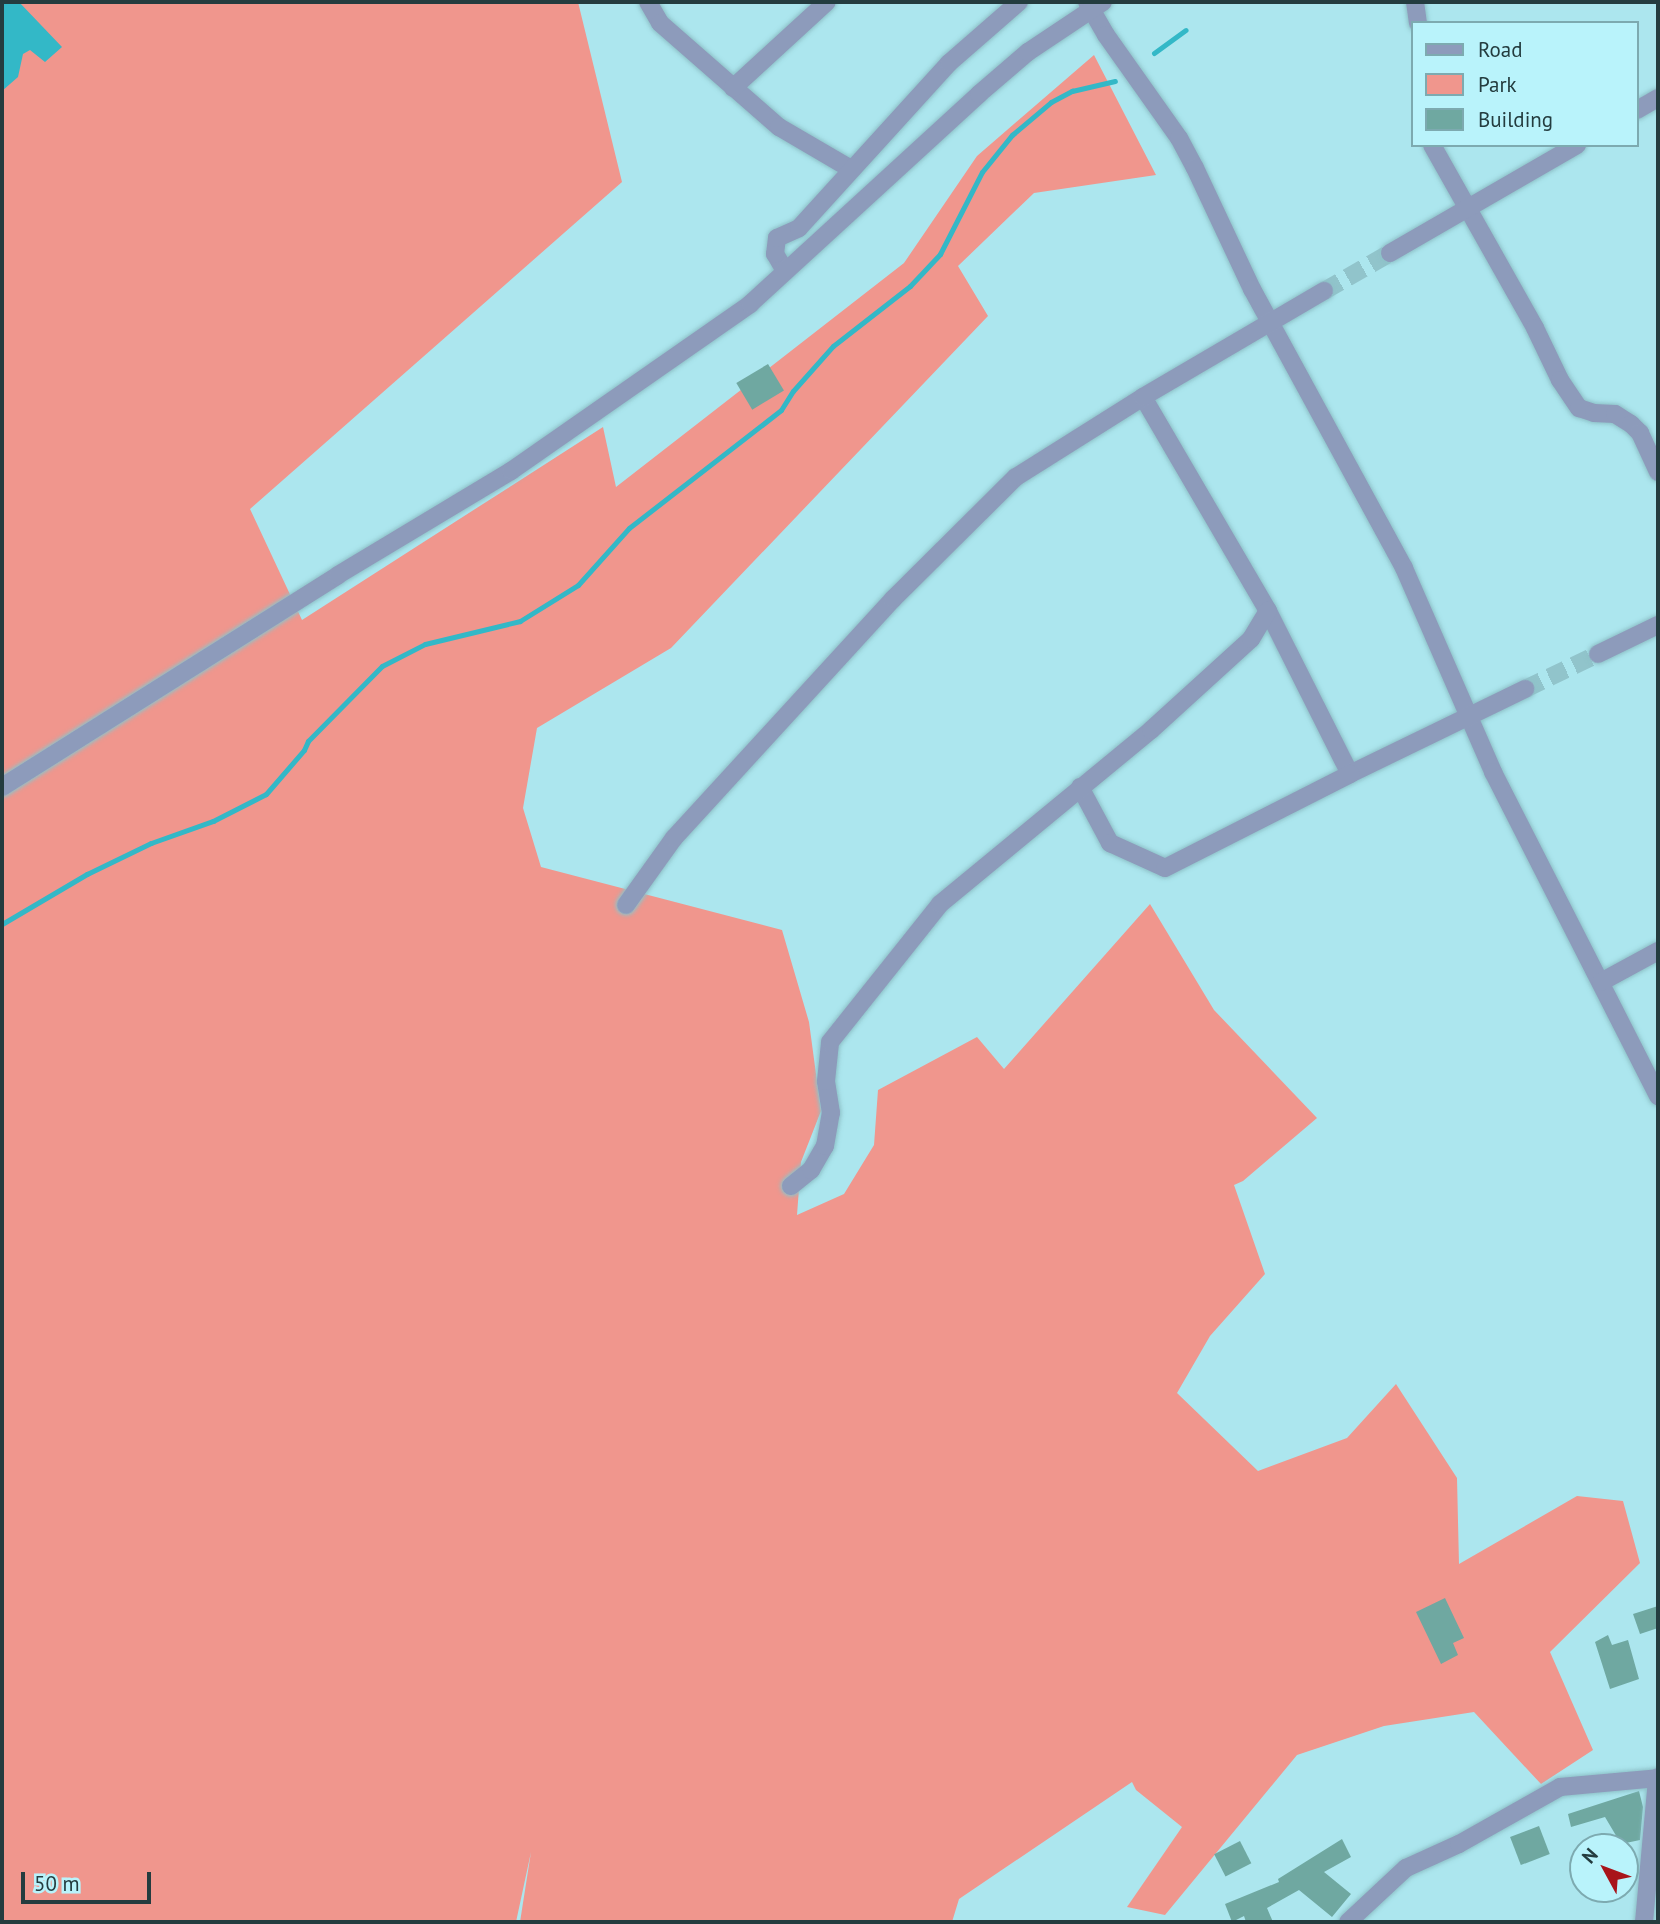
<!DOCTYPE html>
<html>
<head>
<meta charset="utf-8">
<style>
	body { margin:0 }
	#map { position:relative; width:1660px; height:1924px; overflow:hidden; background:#ace6ee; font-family:"PT Sans",sans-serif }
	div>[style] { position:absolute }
	.green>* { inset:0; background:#f0968d }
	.water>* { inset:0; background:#33b8c7 }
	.stream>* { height:5px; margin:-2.5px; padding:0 2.5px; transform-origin:2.5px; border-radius:2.5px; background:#33b8c7 }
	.building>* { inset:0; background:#6fa8a1; transform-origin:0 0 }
	.minor-tunnel>* { height:18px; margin-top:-9px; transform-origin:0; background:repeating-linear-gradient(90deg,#91c4cb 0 18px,transparent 0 27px) }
	.roads { filter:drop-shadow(0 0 2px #8ec1c8) drop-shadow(0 0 2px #8ec1c8) }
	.minor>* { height:18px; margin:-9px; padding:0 9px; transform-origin:9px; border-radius:9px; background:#8d9bbb }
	span { translate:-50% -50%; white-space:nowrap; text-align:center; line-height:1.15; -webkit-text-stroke:7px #b9f3fb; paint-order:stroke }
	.frame { position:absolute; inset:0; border:4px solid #243c3f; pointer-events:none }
	.legend { position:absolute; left:1411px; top:21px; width:228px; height:126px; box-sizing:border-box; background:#b9f3fb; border:2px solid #7daab0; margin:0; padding:9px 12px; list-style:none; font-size:21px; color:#243c3f }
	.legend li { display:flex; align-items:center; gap:14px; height:35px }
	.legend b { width:35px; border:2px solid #7daab0 }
	.north { position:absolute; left:1569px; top:1833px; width:70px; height:70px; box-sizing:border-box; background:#b9f3fb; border:2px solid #7daab0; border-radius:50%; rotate:311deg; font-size:19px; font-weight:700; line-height:28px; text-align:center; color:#243c3f }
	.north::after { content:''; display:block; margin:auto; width:24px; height:32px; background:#a8141a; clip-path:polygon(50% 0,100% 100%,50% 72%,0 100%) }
	.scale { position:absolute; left:21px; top:1872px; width:130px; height:32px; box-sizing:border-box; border:4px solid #243c3f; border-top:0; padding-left:9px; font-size:21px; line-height:24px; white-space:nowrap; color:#243c3f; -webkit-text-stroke:5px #b9f3fb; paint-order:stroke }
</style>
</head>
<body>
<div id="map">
	<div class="green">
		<div style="clip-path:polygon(2px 2px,578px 2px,622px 182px,250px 509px,302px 620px,603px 427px,616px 487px,904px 263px,977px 156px,1094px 55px,1156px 175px,1034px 193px,958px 266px,988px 316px,671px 648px,537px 728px,523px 808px,541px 867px,782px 930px,809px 1022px,821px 1111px,801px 1162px,797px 1215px,844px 1194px,874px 1145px,878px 1090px,977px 1037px,1004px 1069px,1150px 904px,1214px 1010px,1317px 1118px,1243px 1181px,1234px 1185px,1265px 1274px,1210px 1336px,1177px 1393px,1258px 1471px,1347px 1438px,1396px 1384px,1457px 1478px,1459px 1564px,1577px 1496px,1623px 1501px,1640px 1563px,1550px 1652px,1593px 1750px,1541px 1784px,1474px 1712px,1384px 1726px,1297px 1755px,1165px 1915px,1127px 1907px,1182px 1827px,1136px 1790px,1132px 1782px,959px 1899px,952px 1922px,520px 1922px,531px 1852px,516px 1922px,2px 1922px)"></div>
	</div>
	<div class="water">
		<div style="clip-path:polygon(2px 2px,19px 2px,62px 47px,45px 62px,30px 50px,23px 54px,18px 77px,2px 91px)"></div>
	</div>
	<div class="stream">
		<div style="left:1154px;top:53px;width:39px;rotate:-36deg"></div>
		<div style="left:2px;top:924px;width:99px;rotate:-30.5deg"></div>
		<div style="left:87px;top:874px;width:71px;rotate:-25.8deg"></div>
		<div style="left:151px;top:843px;width:66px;rotate:-19.5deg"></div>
		<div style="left:213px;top:821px;width:59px;rotate:-27deg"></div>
		<div style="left:266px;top:794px;width:58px;rotate:-49.2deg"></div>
		<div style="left:304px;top:750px;width:10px;rotate:-66deg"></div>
		<div style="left:308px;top:741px;width:105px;rotate:-45.4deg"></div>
		<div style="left:382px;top:666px;width:48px;rotate:-27.1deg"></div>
		<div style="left:425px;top:644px;width:98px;rotate:-13.6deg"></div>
		<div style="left:520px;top:621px;width:68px;rotate:-31.8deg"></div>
		<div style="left:578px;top:585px;width:76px;rotate:-48.2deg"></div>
		<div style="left:629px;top:528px;width:192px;rotate:-37.8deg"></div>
		<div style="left:781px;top:410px;width:22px;rotate:-58deg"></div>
		<div style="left:793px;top:391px;width:60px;rotate:-48.4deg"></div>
		<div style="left:833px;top:346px;width:98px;rotate:-37.9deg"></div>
		<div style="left:910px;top:286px;width:44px;rotate:-46.8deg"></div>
		<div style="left:940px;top:254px;width:92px;rotate:-62.9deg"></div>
		<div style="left:982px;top:172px;width:48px;rotate:-51deg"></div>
		<div style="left:1012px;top:135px;width:51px;rotate:-40.2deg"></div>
		<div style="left:1051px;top:102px;width:24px;rotate:-28deg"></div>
		<div style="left:1072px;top:91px;width:44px;rotate:-13.1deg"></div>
	</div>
	<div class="building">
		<div style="left:768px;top:364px;width:31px;height:37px;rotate:59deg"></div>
		<div style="clip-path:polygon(1445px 1598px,1464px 1638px,1453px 1643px,1458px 1655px,1441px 1664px,1416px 1612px)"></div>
		<div style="clip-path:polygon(1658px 1606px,1658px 1628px,1640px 1634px,1633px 1614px)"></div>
		<div style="clip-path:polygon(1608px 1635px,1612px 1645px,1628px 1640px,1639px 1679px,1610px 1689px,1595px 1642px)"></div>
		<div style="clip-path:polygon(1639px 1791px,1643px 1807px,1640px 1840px,1621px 1844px,1605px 1817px,1571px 1827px,1568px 1814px)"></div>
		<div style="left:1539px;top:1826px;width:30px;height:31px;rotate:69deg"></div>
		<div style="clip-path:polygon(1342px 1839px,1351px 1857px,1324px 1872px,1351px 1894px,1332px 1917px,1299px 1890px,1267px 1908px,1273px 1922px,1246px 1922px,1244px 1916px,1232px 1922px,1225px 1904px,1279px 1882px,1278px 1879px)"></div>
		<div style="left:1240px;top:1841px;width:25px;height:29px;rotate:63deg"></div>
	</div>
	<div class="minor-tunnel">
		<div style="left:1324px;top:291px;width:76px;rotate:-29.9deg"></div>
		<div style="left:1525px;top:689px;width:81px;rotate:-25.6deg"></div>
	</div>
	<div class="roads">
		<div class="minor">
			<div style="left:648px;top:2px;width:24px;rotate:60deg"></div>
			<div style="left:660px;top:23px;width:158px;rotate:41.2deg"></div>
			<div style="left:779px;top:127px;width:83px;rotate:30.3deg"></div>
			<div style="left:1087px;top:2px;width:38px;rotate:60deg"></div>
			<div style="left:1106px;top:35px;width:126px;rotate:54.7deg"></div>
			<div style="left:1179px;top:138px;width:34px;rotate:62deg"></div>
			<div style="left:1195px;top:168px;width:134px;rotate:64.8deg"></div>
			<div style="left:1252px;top:289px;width:318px;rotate:61.4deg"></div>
			<div style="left:1404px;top:568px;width:223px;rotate:66.4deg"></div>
			<div style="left:1493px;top:772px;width:364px;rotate:63deg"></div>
			<div style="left:1415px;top:2px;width:21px;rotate:82deg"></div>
			<div style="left:733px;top:88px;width:127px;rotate:-42.5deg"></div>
			<div style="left:1637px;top:110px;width:24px;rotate:-30deg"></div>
			<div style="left:1432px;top:145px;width:210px;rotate:60.6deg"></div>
			<div style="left:1535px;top:328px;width:58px;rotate:64.3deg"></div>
			<div style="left:1560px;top:380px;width:34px;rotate:56deg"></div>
			<div style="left:1579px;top:408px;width:16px;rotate:18deg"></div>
			<div style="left:1594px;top:413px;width:21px;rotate:3deg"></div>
			<div style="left:1615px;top:414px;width:19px;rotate:32deg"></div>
			<div style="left:1631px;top:424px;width:13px;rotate:45deg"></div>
			<div style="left:1640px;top:433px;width:43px;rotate:65.2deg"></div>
			<div style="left:1390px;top:253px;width:216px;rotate:-30deg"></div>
			<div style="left:785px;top:271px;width:20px;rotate:-120deg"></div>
			<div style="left:775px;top:254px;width:16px;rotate:-83deg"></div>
			<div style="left:777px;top:238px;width:24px;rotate:-24deg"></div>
			<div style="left:799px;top:228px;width:223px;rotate:-47.7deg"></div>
			<div style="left:949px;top:63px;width:93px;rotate:-41.1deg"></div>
			<div style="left:1143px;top:397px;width:248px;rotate:59.7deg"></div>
			<div style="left:1268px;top:611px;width:182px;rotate:63.3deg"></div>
			<div style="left:1350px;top:774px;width:195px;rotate:-25.9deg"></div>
			<div style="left:1598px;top:654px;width:67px;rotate:-25.8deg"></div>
			<div style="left:2px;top:787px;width:397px;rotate:-32.2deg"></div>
			<div style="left:338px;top:575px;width:202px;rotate:-31deg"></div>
			<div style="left:511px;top:471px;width:292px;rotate:-34.9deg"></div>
			<div style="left:750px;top:304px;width:311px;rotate:-42.5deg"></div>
			<div style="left:979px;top:94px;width:65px;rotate:-40.6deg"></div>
			<div style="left:1028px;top:52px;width:90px;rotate:-33.7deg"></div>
			<div style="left:1080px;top:787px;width:64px;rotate:61.8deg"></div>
			<div style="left:1110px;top:843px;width:60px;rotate:24.4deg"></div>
			<div style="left:1165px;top:868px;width:208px;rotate:-26.9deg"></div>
			<div style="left:626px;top:905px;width:82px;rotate:-54.4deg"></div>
			<div style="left:674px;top:838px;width:324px;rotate:-47.5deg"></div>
			<div style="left:893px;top:599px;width:173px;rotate:-44.8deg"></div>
			<div style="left:1016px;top:477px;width:150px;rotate:-32.2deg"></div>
			<div style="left:1143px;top:397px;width:210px;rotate:-30.4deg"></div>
			<div style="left:1601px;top:982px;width:65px;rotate:-28.5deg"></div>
			<div style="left:791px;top:1186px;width:26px;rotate:-39deg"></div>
			<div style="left:811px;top:1170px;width:28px;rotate:-60deg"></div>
			<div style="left:825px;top:1146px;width:34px;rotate:-80deg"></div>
			<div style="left:831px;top:1113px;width:32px;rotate:-99deg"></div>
			<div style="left:826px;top:1081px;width:39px;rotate:-84deg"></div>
			<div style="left:830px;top:1042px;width:176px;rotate:-51.4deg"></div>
			<div style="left:940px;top:904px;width:273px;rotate:-39.5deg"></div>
			<div style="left:1151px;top:730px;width:135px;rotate:-42.3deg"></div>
			<div style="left:1251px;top:639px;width:33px;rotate:-59deg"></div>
			<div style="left:1348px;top:1922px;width:79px;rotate:-43deg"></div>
			<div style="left:1406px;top:1868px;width:58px;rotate:-24.4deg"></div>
			<div style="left:1459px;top:1844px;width:116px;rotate:-29.4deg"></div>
			<div style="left:1560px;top:1787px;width:98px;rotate:-5.2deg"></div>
			<div style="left:1644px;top:1922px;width:145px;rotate:-84.8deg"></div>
		</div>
	</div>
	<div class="frame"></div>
	<ul class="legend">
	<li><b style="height:9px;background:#8d9bbb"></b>Road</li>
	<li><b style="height:19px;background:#f0968d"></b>Park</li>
	<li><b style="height:19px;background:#6fa8a1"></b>Building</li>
	</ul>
	<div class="north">N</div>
	<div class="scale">50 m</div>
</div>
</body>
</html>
